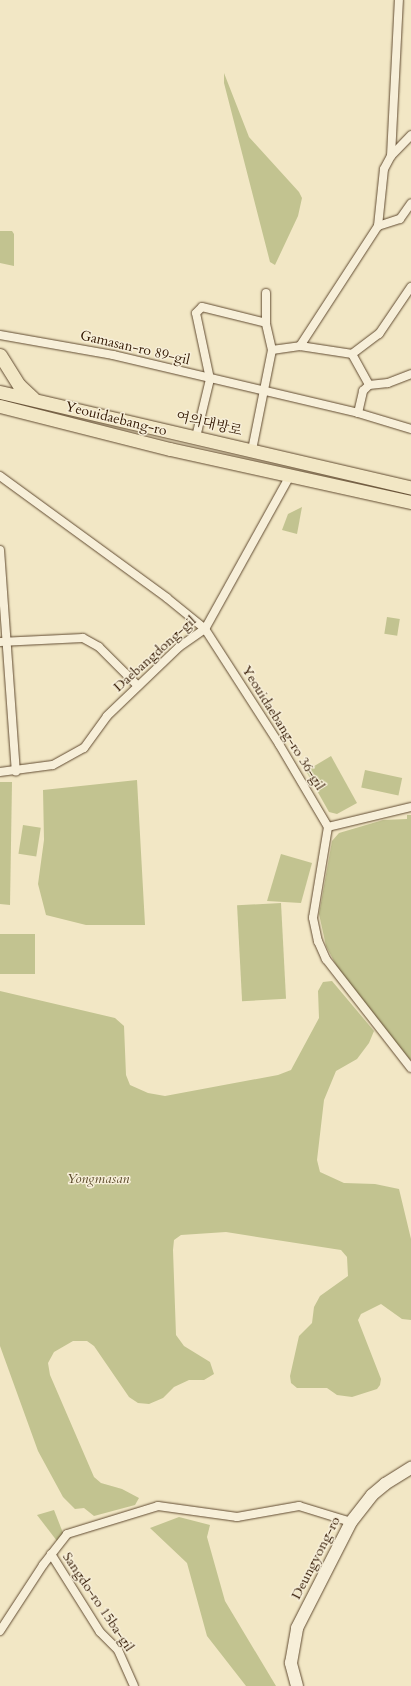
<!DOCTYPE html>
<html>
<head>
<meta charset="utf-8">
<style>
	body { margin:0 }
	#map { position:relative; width:411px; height:1686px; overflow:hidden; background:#f2e7c5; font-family:Cardo,"Noto Serif KR",serif }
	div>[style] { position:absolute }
	.green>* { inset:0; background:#c2c390; transform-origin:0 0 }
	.roads { filter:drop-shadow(0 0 1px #614b31) drop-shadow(0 0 1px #614b31) }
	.street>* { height:8px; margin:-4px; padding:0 4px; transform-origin:4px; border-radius:4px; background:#f7efd9 }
	.secondary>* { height:12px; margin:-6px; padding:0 6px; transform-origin:6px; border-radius:6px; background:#f7efd9 }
	.primary>* { height:13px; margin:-6.5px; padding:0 6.5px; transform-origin:6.5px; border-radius:6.5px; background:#f2e7c5 }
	span { translate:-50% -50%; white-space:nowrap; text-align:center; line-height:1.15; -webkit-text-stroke:3px #f7efd9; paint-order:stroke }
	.street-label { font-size:14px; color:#311700 }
	.park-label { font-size:14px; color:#5c4b2b; font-style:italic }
</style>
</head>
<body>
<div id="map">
	<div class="green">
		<div style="clip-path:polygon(224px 73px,249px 137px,299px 192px,302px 198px,298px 216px,275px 265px,270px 262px,224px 83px)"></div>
		<div style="clip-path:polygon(0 231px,12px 231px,14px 234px,14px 266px,0 263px)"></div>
		<div style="clip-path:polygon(302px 507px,297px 534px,282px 530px,288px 514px)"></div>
		<div style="left:387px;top:617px;width:13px;height:17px;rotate:9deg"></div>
		<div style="clip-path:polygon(331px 756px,357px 803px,337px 814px,329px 812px,306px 771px)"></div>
		<div style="left:365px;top:770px;width:38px;height:18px;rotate:12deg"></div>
		<div style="clip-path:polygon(137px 780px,145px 925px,86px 925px,46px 915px,38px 884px,44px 840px,43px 790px)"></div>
		<div style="clip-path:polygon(0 782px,12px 782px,10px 905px,0 904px)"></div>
		<div style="clip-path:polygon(407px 815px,411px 815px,411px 1061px,344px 980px,326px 946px,319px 914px,332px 841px,339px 833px,383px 820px,407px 819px)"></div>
		<div style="left:23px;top:825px;width:18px;height:29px;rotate:9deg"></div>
		<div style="clip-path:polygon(281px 854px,312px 863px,301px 903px,267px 901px)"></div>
		<div style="left:281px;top:903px;width:96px;height:44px;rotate:87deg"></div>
		<div style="left:0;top:934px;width:35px;height:40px"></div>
		<div style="clip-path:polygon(332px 981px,374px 1031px,369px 1043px,357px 1059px,336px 1071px,324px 1100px,317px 1160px,320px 1172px,344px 1183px,375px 1184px,399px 1189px,411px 1239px,411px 1320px,402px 1319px,381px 1304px,361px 1314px,358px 1320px,381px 1379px,380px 1385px,377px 1389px,352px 1397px,337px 1395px,327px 1388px,297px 1388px,291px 1383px,290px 1376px,299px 1336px,312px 1323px,314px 1307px,320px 1296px,348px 1276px,347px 1257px,341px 1250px,226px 1232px,181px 1235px,174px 1240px,173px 1250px,176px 1335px,184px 1346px,210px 1362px,214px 1374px,204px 1380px,189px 1380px,174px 1387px,163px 1398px,149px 1404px,138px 1403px,129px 1397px,94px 1346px,87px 1341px,73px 1341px,54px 1352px,48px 1363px,50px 1375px,94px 1477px,101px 1483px,122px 1489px,139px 1498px,135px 1505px,94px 1516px,84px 1508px,75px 1509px,63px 1497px,38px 1451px,0 1346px,0 991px,115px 1018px,124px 1026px,126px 1075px,130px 1085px,148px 1093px,165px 1096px,278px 1075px,291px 1070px,319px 1018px,318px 991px,323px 982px)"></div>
		<div style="clip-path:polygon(54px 1510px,63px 1533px,57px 1541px,37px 1515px)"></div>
		<div style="clip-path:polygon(179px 1517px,210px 1525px,207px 1537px,225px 1601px,276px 1686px,246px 1686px,207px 1636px,187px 1563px,150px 1528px)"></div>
	</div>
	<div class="roads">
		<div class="street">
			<div style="left:391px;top:156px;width:29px;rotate:-46deg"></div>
			<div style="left:378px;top:226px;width:23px;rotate:-18deg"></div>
			<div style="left:400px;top:219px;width:19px;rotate:-55deg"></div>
			<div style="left:0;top:335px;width:115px;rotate:10deg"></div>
			<div style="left:113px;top:355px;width:252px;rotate:13.3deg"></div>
			<div style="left:358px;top:413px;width:55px;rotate:16.8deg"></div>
			<div style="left:300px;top:346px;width:53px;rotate:8.7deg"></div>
			<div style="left:352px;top:354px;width:34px;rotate:-37deg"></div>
			<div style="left:379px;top:334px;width:57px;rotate:-55.8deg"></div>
			<div style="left:272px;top:350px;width:28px;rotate:-8deg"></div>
			<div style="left:300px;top:346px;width:143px;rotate:-57deg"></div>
			<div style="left:378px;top:226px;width:57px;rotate:-84deg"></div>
			<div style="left:384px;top:169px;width:15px;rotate:-62deg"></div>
			<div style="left:391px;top:156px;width:156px;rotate:-87.1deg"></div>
			<div style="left:352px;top:354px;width:35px;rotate:61deg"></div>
			<div style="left:358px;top:413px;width:23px;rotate:-77deg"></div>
			<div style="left:363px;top:391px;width:8px;rotate:-45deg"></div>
			<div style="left:369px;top:385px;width:19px;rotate:-6deg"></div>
			<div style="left:388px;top:383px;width:25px;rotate:-21deg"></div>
			<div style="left:196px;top:437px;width:60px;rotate:-76.4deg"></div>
			<div style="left:210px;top:379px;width:67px;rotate:-102deg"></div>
			<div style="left:196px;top:313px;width:8px;rotate:-45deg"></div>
			<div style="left:202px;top:307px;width:66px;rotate:14deg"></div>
			<div style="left:252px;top:450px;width:102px;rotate:-78.7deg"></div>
			<div style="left:272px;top:350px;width:28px;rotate:-103deg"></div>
			<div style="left:266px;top:323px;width:30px;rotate:-90deg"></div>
			<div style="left:0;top:476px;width:207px;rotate:36.1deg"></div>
			<div style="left:167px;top:598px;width:49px;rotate:39.2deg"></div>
			<div style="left:205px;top:629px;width:137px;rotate:57.2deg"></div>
			<div style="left:279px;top:744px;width:96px;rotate:59.4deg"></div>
			<div style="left:328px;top:827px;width:92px;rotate:99.4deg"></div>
			<div style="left:313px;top:918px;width:24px;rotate:78deg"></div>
			<div style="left:318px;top:941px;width:20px;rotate:66deg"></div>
			<div style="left:326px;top:959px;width:138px;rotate:52.1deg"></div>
			<div style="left:0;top:550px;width:222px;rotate:85.9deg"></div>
			<div style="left:0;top:642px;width:83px;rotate:-2.8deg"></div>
			<div style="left:83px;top:638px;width:18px;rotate:29deg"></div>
			<div style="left:99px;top:647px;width:55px;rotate:45deg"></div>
			<div style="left:0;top:772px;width:53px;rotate:-7.5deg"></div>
			<div style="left:53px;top:765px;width:35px;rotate:-29deg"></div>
			<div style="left:84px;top:748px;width:39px;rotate:-54deg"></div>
			<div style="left:107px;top:716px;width:100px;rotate:-43.8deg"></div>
			<div style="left:179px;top:647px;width:32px;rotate:-35deg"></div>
			<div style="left:205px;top:629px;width:177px;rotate:-61deg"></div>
			<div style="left:328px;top:827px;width:85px;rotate:-13.5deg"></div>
			<div style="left:51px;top:1554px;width:92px;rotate:57.9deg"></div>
			<div style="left:100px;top:1632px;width:25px;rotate:45deg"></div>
			<div style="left:118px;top:1650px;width:39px;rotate:66deg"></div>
			<div style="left:0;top:1631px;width:79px;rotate:-56.9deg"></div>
			<div style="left:43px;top:1565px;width:39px;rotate:-52deg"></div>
			<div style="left:67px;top:1534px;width:95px;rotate:-17.1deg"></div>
			<div style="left:158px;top:1506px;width:80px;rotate:7.9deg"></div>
			<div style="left:237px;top:1517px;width:63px;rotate:-10.1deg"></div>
			<div style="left:299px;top:1506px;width:54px;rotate:17.1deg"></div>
		</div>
		<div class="secondary">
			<div style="left:297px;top:1686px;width:24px;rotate:-105deg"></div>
			<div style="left:291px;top:1663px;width:36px;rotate:-80deg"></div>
			<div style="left:297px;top:1628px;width:119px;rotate:-63deg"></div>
			<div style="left:351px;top:1522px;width:34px;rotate:-52deg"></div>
			<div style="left:372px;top:1495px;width:17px;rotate:-40deg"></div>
			<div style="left:385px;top:1484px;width:31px;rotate:-32deg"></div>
		</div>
		<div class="primary">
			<div style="left:0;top:355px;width:36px;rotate:58deg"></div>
			<div style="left:19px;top:385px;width:19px;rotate:43deg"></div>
			<div style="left:0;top:392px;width:422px;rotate:13.1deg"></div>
			<div style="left:0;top:406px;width:175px;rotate:14.2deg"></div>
			<div style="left:170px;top:449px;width:247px;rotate:12.4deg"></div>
		</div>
	</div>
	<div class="street-label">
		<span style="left:135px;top:348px;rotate:13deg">Gamasan-ro 89-gil</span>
		<span style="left:116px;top:419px;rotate:14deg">Yeouidaebang-ro</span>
		<span style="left:209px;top:424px;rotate:13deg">여의대방로</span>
		<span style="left:155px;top:654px;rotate:-42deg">Daebangdong-gil</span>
		<span style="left:283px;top:728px;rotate:58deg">Yeouidaebang-ro 36-gil</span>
		<span style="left:316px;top:1558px;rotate:-63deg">Deungyong-ro</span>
		<span style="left:98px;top:1602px;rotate:56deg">Sangdo-ro 15ba-gil</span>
	</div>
	<div class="park-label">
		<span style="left:98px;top:1179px">Yongmasan</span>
	</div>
</div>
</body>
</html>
